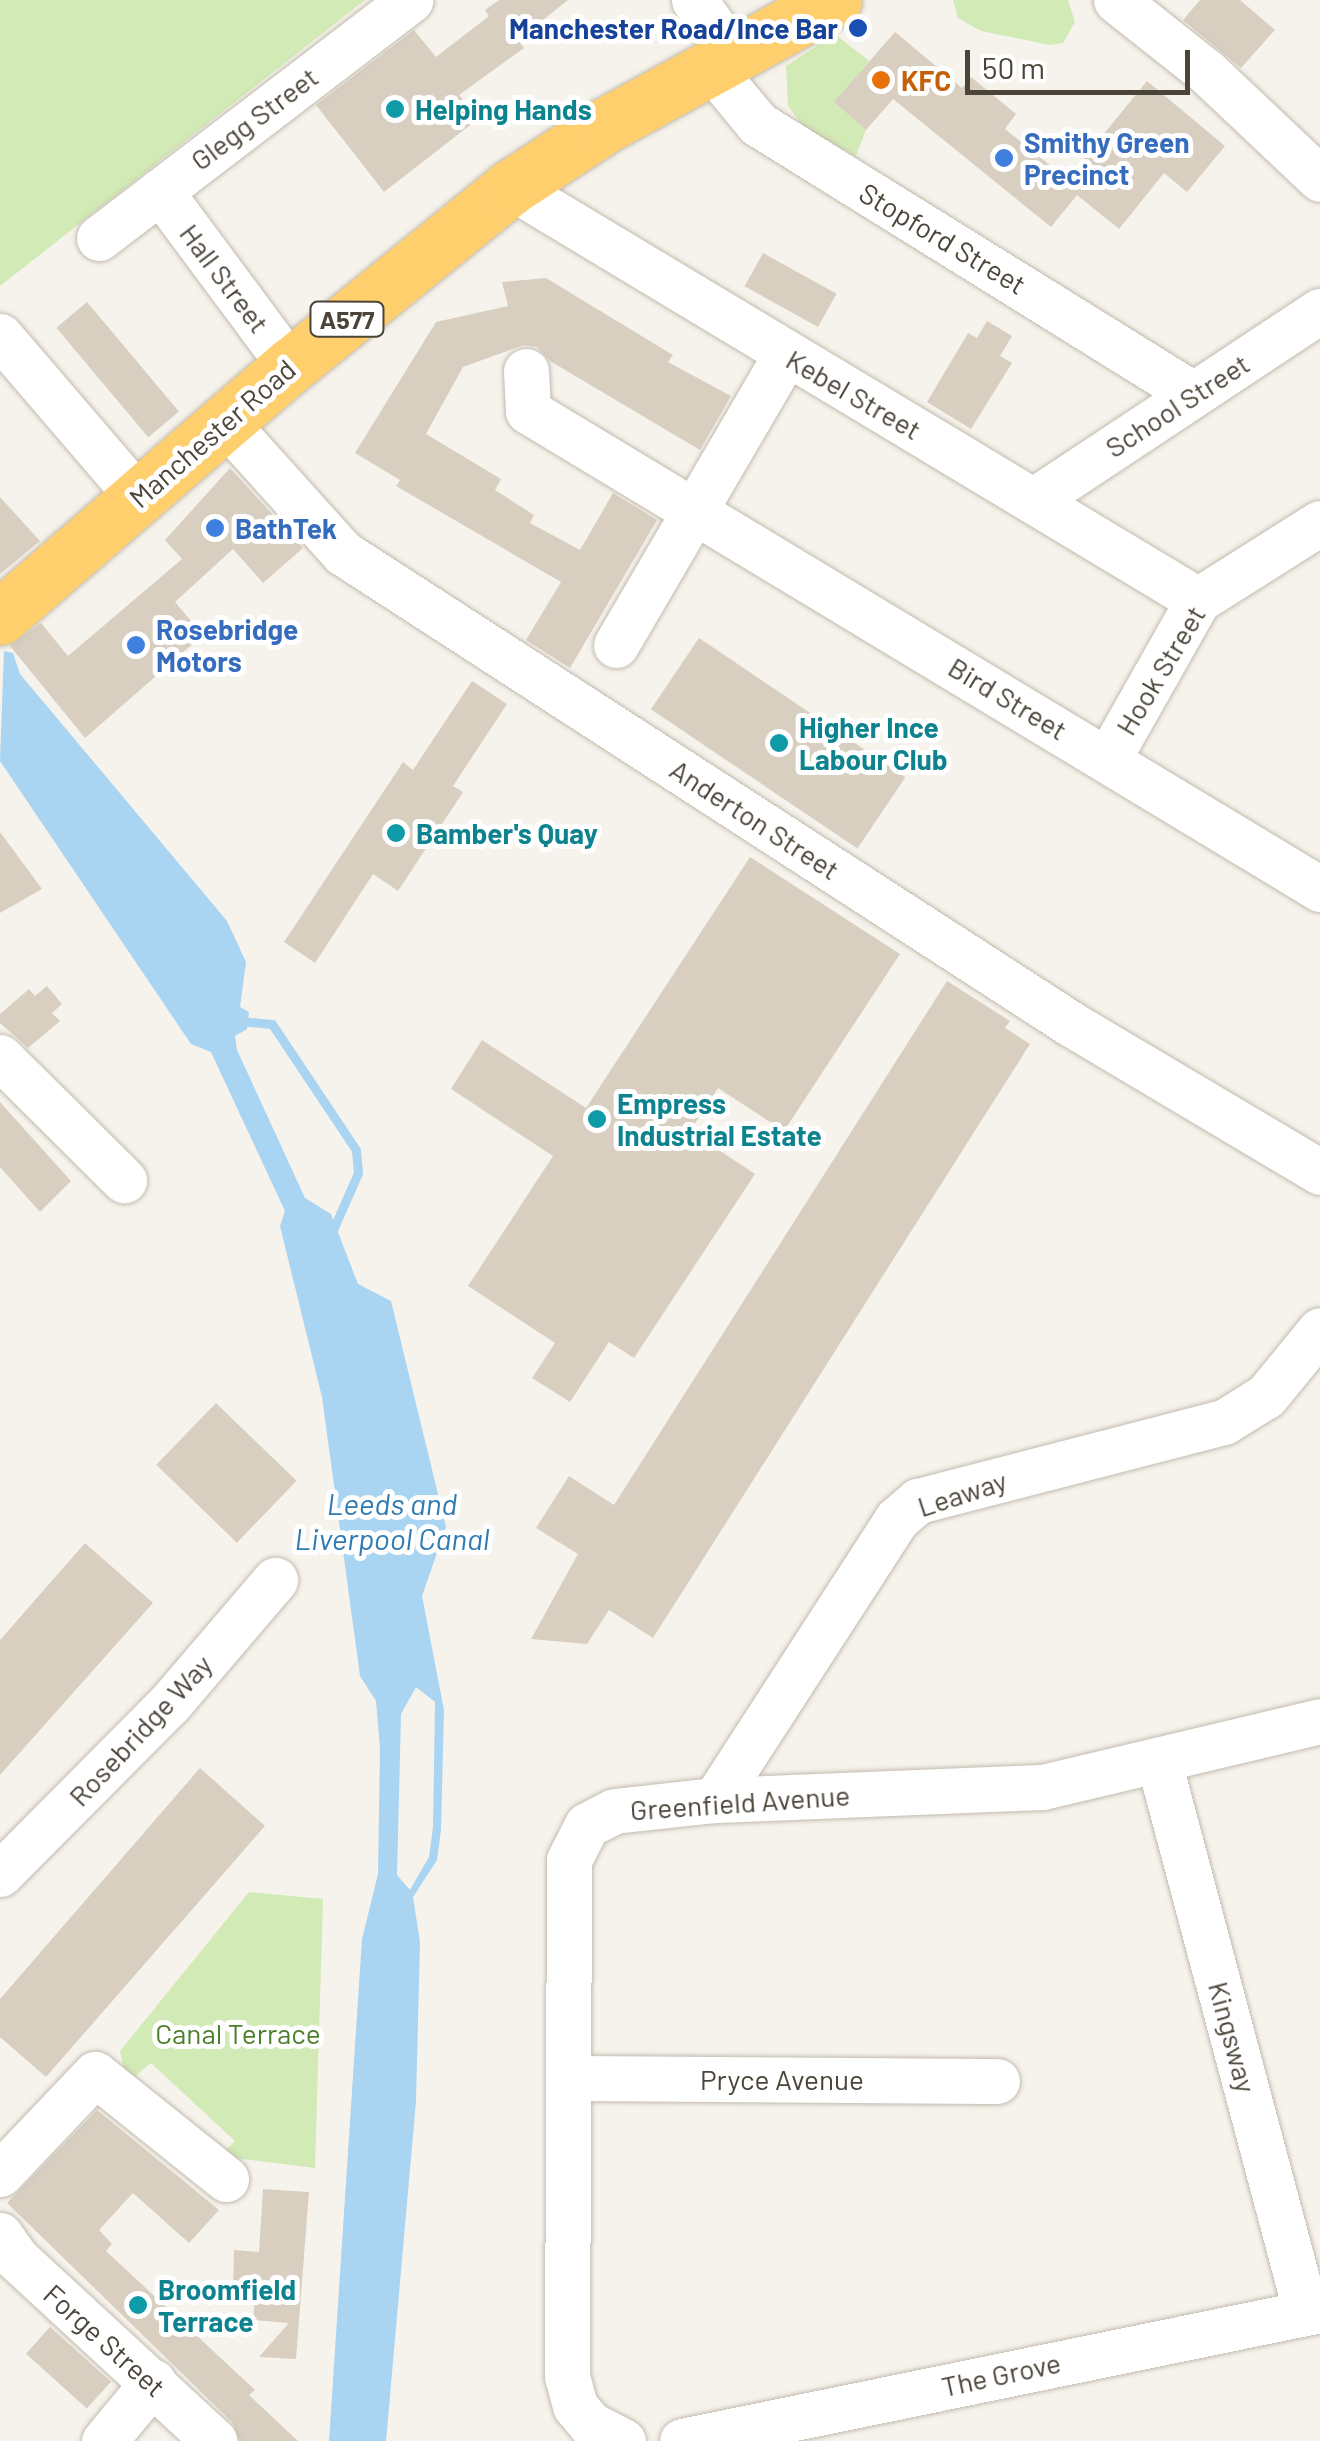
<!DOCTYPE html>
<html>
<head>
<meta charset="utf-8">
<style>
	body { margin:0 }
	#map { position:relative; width:1320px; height:2441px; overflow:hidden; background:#f6f3ec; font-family:Barlow,sans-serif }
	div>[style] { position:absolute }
	.green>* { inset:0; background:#d2eab5 }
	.water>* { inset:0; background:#a9d4f2 }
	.stream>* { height:9px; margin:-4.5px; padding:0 4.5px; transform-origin:4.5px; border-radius:4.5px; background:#a9d4f2 }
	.building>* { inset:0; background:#d8cfc1; transform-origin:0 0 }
	.roads { filter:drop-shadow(0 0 2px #c2bbae) drop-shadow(0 0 2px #c2bbae) }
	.minor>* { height:45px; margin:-22.5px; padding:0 22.5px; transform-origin:22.5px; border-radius:22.5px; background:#fff }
	.highway>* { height:55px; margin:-27.5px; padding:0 27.5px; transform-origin:27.5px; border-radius:27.5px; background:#ffcf6e }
	.dots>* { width:28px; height:28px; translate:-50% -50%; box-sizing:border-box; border:5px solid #fff; border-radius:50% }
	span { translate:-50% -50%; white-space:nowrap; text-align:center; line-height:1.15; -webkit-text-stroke:10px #fff; paint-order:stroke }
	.shield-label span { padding:2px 8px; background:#fff; border:2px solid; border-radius:8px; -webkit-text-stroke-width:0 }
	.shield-label { font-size:25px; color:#4b4439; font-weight:700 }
	.transit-label { font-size:28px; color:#164399; font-weight:700 }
	.right { translate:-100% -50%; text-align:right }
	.food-label { font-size:28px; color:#c56008; font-weight:700 }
	.left { translate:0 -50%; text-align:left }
	.culture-label { font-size:28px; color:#0d838f; font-weight:700 }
	.street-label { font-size:28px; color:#4b4439 }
	.shop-label { font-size:28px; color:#366cbe; font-weight:700 }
	.park-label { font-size:28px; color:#4a7f2a }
	.water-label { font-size:30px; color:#2e7ab2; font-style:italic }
	.scale { position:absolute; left:965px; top:50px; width:225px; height:45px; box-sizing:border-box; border:5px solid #4b4439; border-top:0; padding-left:12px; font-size:30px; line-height:35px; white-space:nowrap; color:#4b4439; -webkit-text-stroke:8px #fff; paint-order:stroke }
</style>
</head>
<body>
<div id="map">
	<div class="green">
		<div style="clip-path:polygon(0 0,365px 0,0 286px)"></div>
		<div style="clip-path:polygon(953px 0,1068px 0,1075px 22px,1063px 43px,1050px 45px,981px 31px,958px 18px)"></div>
		<div style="clip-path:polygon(835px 34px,869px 61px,836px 103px,866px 130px,856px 156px,806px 130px,788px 106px,786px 66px)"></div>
		<div style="clip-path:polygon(249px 1892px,323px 1899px,315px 2168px,219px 2156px,235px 2141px,151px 2063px,133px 2078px,123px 2066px,120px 2051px)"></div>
	</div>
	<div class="water">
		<div style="clip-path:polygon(evenodd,4px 651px,13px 653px,20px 674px,227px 921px,246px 962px,240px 1007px,249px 1012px,247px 1029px,235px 1036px,237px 1050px,305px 1198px,331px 1214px,358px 1284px,391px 1301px,446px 1527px,422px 1596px,444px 1710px,441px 1830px,437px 1860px,413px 1897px,420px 1942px,416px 2101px,386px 2441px,329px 2441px,362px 1939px,378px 1874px,380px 1748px,376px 1701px,360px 1676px,322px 1397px,280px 1226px,285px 1211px,211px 1052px,191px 1044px,0 761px,4px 651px,416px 1687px,435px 1702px,433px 1827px,429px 1857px,410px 1890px,397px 1875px,401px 1714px,416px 1687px)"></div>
	</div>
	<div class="stream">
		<div style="left:238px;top:1021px;width:34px;rotate:5deg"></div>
		<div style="left:272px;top:1024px;width:151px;rotate:56.3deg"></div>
		<div style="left:356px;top:1150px;width:23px;rotate:85deg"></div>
		<div style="left:358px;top:1173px;width:64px;rotate:113.8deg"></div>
	</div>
	<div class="building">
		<div style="clip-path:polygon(499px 0,568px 0,518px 40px,524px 48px,459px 95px,478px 119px,384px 192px,316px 105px,414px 30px,436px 57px,489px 16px,485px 10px)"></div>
		<div style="clip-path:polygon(1200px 0,1240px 0,1275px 30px,1241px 68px,1183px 20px)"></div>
		<div style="clip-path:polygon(895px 32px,962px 88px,971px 77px,1016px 114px,1005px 129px,1067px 179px,1147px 81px,1225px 146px,1187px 192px,1164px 173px,1119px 229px,1077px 195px,1051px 227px,893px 99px,866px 130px,834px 102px)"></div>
		<div style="left:763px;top:253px;width:84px;height:38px;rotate:29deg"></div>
		<div style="clip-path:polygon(546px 278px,673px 355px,668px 362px,731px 396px,700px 450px,550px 361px,537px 347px,524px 345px,463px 367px,426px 434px,501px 479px,495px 490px,534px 515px,530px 523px,580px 550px,613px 493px,657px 520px,570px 668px,526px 640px,561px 582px,396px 486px,400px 480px,355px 453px,436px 322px,508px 306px,502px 282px)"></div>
		<div style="left:87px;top:302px;width:143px;height:40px;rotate:50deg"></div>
		<div style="clip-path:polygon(987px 321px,1012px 336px,1000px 356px,1012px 363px,971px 429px,927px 402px,968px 333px,977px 338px)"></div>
		<div style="clip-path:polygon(230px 468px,303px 548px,263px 583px,233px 549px,175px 602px,203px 635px,85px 738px,10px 646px,41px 623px,68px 656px,182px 559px,165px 540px)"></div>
		<div style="clip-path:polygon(0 497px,40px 541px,0 574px)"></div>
		<div style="left:699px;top:638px;width:249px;height:86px;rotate:34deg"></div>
		<div style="clip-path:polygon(472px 681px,507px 704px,453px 786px,463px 792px,398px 891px,373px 874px,315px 963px,284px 942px,403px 762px,413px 770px)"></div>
		<div style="clip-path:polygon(0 832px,42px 889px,0 913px)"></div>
		<div style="clip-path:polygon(750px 857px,900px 954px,784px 1131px,718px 1088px,690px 1131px,755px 1174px,634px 1358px,609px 1342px,570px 1402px,532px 1378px,555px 1343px,468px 1286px,553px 1156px,451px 1089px,482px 1040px,586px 1108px)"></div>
		<div style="clip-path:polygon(947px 981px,1010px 1021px,1005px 1028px,1030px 1044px,653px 1638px,609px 1610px,587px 1644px,531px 1639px,578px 1554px,536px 1528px,569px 1476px,614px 1505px)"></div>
		<div style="clip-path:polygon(47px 986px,62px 1004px,52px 1013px,60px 1021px,28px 1048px,0 1023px,0 1014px,29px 989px,35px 996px)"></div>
		<div style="clip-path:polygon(0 1102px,71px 1181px,40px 1212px,0 1167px)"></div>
		<div style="left:216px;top:1403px;width:112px;height:86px;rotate:44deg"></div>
		<div style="clip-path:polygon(85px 1543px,153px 1603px,0 1775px,0 1640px)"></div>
		<div style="clip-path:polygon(200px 1768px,265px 1826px,46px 2077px,0 2037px,0 1999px)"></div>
		<div style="clip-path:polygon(97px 2110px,219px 2210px,189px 2243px,133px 2193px,99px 2230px,112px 2244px,106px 2251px,255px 2390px,249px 2395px,298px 2441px,240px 2441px,232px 2422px,7px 2203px)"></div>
		<div style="clip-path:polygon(263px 2189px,309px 2192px,296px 2359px,259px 2357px,289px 2323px,253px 2320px,255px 2294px,233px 2293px,234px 2250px,259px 2252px)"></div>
		<div style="left:50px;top:2327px;width:82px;height:36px;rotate:42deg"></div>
	</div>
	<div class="roads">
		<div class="minor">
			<div style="left:694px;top:0;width:44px;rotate:54.2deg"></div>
			<div style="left:720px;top:36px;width:47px;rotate:85.1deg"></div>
			<div style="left:724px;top:83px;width:53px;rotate:50.3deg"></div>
			<div style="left:758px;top:124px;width:512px;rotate:31.83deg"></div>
			<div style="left:1116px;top:0;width:117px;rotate:38.4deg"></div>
			<div style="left:1208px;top:73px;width:154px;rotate:43.4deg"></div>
			<div style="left:511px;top:187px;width:802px;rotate:31.01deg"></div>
			<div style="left:160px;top:191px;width:218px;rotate:53.4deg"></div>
			<div style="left:99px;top:238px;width:392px;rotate:-37.4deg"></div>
			<div style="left:0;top:336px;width:212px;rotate:49.4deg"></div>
			<div style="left:526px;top:371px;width:40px;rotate:87.1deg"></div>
			<div style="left:528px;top:411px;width:925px;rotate:31.11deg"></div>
			<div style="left:225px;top:422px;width:176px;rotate:48deg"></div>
			<div style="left:343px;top:553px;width:867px;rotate:32.9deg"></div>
			<div style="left:1071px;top:1024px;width:290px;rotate:30.7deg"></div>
			<div style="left:1034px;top:500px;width:343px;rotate:-33.5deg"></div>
			<div style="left:616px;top:645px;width:337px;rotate:-59.7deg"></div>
			<div style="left:1108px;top:759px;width:183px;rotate:-60.5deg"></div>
			<div style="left:1198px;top:600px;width:144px;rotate:-32.3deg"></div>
			<div style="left:0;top:1057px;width:175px;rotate:44.8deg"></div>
			<div style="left:1159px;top:1762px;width:570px;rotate:75.06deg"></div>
			<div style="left:715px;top:1800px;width:335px;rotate:-57.1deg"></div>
			<div style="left:897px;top:1519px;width:28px;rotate:-41deg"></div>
			<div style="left:918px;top:1501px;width:316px;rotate:-14.5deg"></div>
			<div style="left:1224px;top:1422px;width:49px;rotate:-31.8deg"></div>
			<div style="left:1266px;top:1396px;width:85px;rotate:-50.7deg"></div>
			<div style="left:0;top:1874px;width:241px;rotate:-45.2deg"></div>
			<div style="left:170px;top:1703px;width:162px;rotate:-49.5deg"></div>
			<div style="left:568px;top:2078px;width:429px;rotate:0.4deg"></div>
			<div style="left:0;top:2174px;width:138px;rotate:-46.5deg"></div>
			<div style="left:95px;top:2074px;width:168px;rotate:38.7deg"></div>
			<div style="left:0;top:2235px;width:28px;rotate:55deg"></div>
			<div style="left:16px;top:2258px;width:270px;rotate:42.7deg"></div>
			<div style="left:104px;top:2441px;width:77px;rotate:-50.3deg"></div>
			<div style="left:623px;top:2441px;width:36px;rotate:-153deg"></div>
			<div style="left:591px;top:2425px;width:25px;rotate:-130deg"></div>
			<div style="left:575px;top:2406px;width:30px;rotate:-105deg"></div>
			<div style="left:567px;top:2377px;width:517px;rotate:-89.78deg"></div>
			<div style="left:569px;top:1860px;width:39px;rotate:-63deg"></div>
			<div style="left:587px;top:1825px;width:30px;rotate:-27deg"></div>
			<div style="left:614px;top:1811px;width:102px;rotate:-6.2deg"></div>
			<div style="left:715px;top:1800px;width:328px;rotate:-2.3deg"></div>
			<div style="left:1043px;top:1787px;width:285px;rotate:-13.4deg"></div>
			<div style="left:682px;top:2441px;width:651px;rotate:-11.6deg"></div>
		</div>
		<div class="highway">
			<div style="left:0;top:617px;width:384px;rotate:-40.9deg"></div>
			<div style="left:290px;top:366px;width:284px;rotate:-39deg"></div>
			<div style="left:511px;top:187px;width:113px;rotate:-33.1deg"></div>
			<div style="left:606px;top:125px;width:260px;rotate:-28.7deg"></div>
		</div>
	</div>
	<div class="dots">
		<div style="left:858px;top:28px;background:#1a4fb4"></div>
		<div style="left:881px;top:80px;background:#e8710a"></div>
		<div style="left:395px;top:109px;background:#0f9aa8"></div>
		<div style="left:1004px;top:158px;background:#3f7fe0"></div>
		<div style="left:215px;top:528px;background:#3f7fe0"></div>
		<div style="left:136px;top:645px;background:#3f7fe0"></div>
		<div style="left:779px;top:743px;background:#0f9aa8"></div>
		<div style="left:396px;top:833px;background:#0f9aa8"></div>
		<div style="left:597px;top:1119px;background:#0f9aa8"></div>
		<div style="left:138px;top:2305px;background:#0f9aa8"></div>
	</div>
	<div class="shield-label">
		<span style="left:347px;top:319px">A577</span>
	</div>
	<div class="transit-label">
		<span class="right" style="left:838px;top:28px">Manchester Road/Ince Bar</span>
	</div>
	<div class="food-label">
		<span class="left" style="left:901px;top:80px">KFC</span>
	</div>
	<div class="culture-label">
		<span class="left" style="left:415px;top:109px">Helping Hands</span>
		<span class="left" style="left:799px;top:743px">Higher Ince<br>Labour Club</span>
		<span class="left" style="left:416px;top:833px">Bamber's Quay</span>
		<span class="left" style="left:617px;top:1119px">Empress<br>Industrial Estate</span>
		<span class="left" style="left:158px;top:2305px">Broomfield<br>Terrace</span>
	</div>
	<div class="street-label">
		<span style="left:254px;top:118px;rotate:-37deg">Glegg Street</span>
		<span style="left:943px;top:238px;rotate:31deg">Stopford Street</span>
		<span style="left:225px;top:278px;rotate:53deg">Hall Street</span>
		<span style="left:854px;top:394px;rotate:30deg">Kebel Street</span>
		<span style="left:1177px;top:405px;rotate:-33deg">School Street</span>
		<span style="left:212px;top:433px;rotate:-41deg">Manchester Road</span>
		<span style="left:1160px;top:670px;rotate:-59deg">Hook Street</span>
		<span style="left:1008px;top:698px;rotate:31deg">Bird Street</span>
		<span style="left:755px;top:819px;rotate:33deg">Anderton Street</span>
		<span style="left:962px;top:1493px;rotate:-18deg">Leaway</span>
		<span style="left:140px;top:1730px;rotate:-47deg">Rosebridge Way</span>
		<span style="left:740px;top:1802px;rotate:-4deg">Greenfield Avenue</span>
		<span style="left:1233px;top:2037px;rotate:75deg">Kingsway</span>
		<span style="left:782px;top:2079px">Pryce Avenue</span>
		<span style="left:105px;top:2340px;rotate:42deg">Forge Street</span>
		<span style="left:1001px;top:2374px;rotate:-12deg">The Grove</span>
	</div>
	<div class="shop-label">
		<span class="left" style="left:1024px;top:158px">Smithy Green<br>Precinct</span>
		<span class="left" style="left:235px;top:528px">BathTek</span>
		<span class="left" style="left:156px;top:645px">Rosebridge<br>Motors</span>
	</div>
	<div class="park-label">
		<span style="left:238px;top:2033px">Canal Terrace</span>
	</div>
	<div class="water-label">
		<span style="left:392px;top:1520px">Leeds and<br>Liverpool Canal</span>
	</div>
	<div class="scale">50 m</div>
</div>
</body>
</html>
